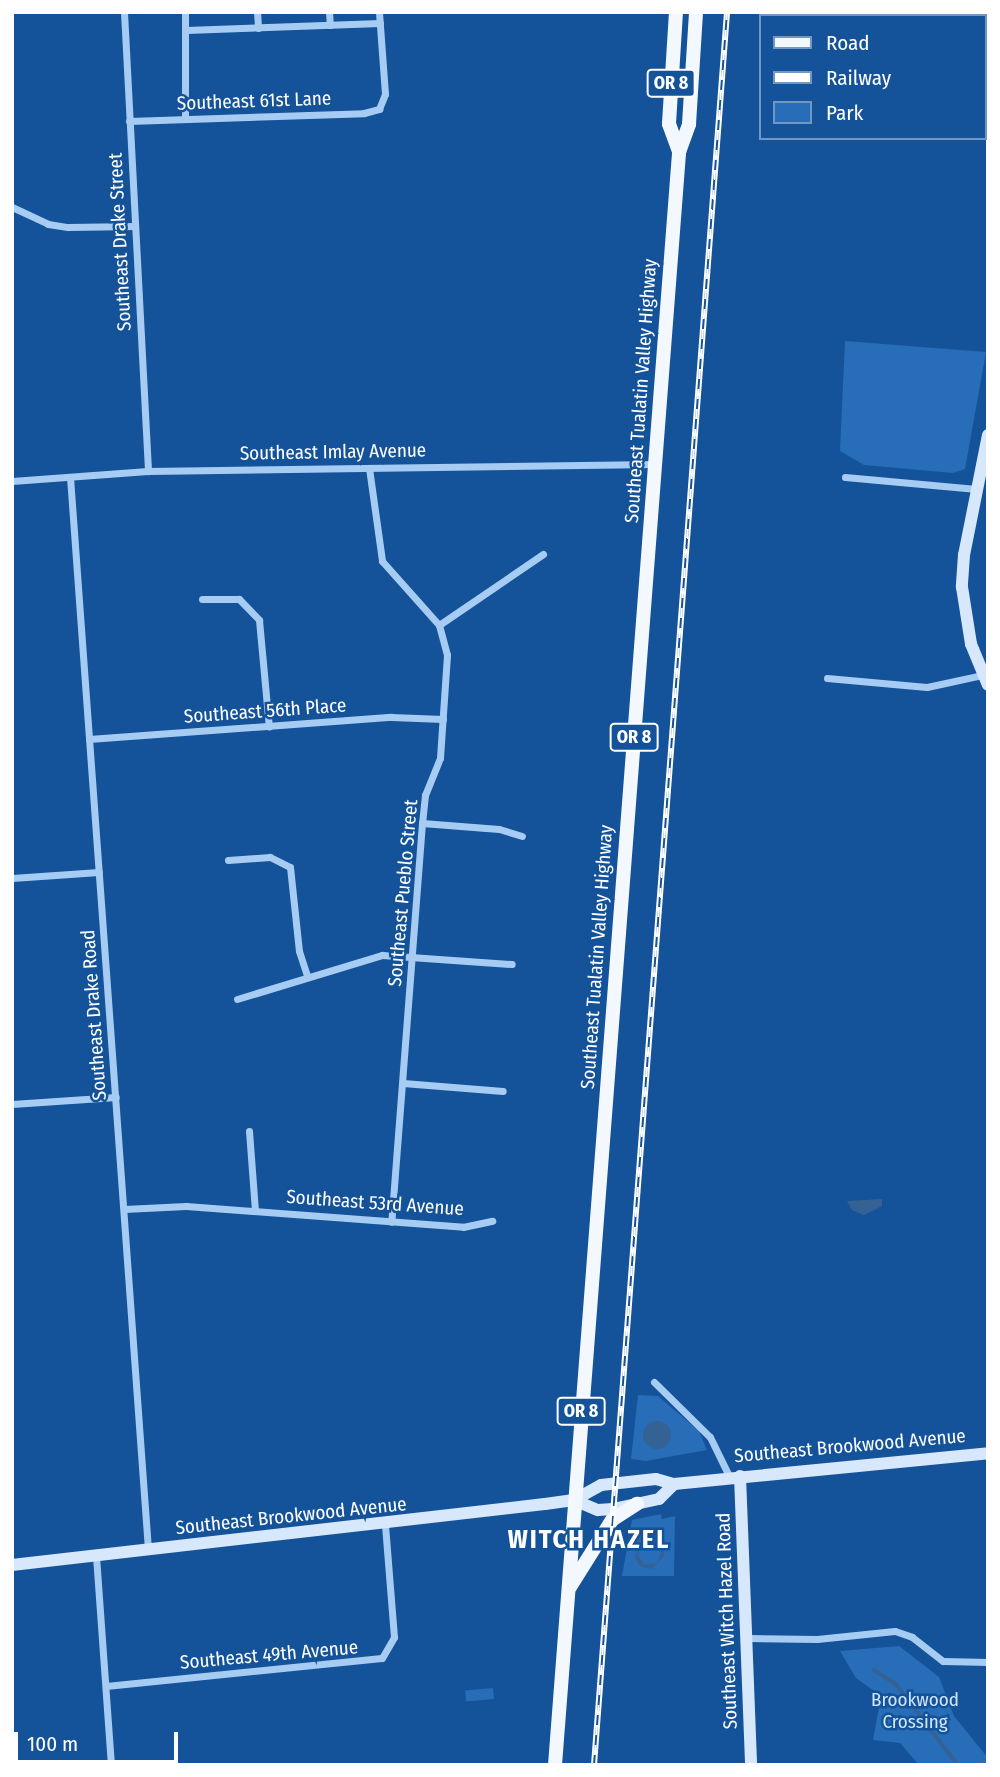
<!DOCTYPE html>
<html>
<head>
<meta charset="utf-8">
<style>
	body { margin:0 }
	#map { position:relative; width:1000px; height:1777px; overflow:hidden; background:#145399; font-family:"Fira Sans Condensed",sans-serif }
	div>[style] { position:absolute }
	.green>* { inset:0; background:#276db7; transform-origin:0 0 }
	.water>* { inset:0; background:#356295 }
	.round { border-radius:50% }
	.stream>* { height:3.5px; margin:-1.75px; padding:0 1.75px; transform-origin:1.75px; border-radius:1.75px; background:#356295 }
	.street>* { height:7px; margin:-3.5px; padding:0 3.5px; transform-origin:3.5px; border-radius:3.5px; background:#a7ccf3 }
	.secondary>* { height:12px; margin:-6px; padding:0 6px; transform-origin:6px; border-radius:6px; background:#d7e8fc }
	.primary>* { height:14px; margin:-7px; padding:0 7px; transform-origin:7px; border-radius:7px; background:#f3f8ff }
	.rail>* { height:6px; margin-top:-3px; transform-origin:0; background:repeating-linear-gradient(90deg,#145399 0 10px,#fff 0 20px); box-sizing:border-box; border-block:2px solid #fff }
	span { translate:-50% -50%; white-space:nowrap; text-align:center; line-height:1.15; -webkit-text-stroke:5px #145399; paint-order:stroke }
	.shield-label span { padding:2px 5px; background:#145399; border:2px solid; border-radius:5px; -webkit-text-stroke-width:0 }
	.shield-label { font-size:18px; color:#fff; font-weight:700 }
	.street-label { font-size:19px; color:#fff }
	.park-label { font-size:19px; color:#cfe6fd }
	.district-label { font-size:26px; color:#fff; font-weight:700; letter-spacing:2px }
	.frame { position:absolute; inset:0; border:14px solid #fff; pointer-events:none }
	.legend { position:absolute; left:759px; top:14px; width:228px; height:126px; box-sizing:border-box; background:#145399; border:2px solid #7298c2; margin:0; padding:9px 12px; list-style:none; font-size:21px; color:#fff }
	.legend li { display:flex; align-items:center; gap:14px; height:35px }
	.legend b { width:35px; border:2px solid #7298c2 }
	.scale { position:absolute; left:14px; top:1732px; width:164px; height:32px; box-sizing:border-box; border:4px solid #fff; border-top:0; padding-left:9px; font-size:21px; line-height:24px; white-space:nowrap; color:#fff; -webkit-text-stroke:5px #145399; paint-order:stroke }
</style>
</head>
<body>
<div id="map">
	<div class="green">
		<div style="clip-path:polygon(845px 341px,986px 352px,965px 469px,953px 473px,864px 465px,840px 451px)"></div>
		<div style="clip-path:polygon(638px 1395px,658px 1396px,699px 1431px,707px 1450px,646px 1461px,631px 1459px)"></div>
		<div style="clip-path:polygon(661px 1514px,662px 1519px,675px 1516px,674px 1576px,622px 1576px,632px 1520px)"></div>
		<div style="clip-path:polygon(899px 1646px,939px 1677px,954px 1716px,988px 1758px,988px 1765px,919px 1765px,900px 1743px,873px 1740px,881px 1696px,856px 1678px,840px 1651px)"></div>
		<div style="left:493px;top:1688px;width:11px;height:28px;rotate:85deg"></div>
	</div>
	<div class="water">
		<div style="clip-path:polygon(882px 1199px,882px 1206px,864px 1215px,852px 1210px,847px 1201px)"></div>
		<div class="round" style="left:643px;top:1421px;width:28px;height:28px"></div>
		<div style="clip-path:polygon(645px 1532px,638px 1556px,645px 1565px,657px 1563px,665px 1539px,664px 1556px,652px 1569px,640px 1566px,635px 1558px,638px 1539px)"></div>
	</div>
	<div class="stream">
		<div style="left:874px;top:1670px;width:26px;rotate:32deg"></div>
		<div style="left:896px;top:1684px;width:102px;rotate:52.6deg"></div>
	</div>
	<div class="street">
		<div style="left:124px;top:12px;width:460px;rotate:87deg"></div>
		<div style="left:185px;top:12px;width:107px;rotate:90deg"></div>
		<div style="left:257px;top:12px;width:16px;rotate:86deg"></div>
		<div style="left:329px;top:12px;width:13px;rotate:86deg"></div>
		<div style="left:186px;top:30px;width:194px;rotate:-2.1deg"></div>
		<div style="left:129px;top:121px;width:235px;rotate:-1.9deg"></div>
		<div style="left:364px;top:113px;width:16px;rotate:-15deg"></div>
		<div style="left:379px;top:109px;width:16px;rotate:-68deg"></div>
		<div style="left:385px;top:94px;width:82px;rotate:-94.2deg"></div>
		<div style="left:12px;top:207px;width:40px;rotate:25deg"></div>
		<div style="left:48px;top:224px;width:20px;rotate:9deg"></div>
		<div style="left:68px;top:227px;width:67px;rotate:-0.9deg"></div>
		<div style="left:369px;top:468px;width:94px;rotate:82deg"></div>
		<div style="left:382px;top:561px;width:86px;rotate:48.3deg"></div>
		<div style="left:439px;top:625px;width:31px;rotate:75deg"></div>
		<div style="left:447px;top:655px;width:103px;rotate:93.9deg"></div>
		<div style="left:440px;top:758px;width:40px;rotate:112deg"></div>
		<div style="left:425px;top:795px;width:28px;rotate:96deg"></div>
		<div style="left:422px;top:823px;width:400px;rotate:94.4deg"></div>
		<div style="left:70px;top:477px;width:1076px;rotate:85.84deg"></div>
		<div style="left:845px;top:477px;width:132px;rotate:5.2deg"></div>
		<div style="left:12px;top:481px;width:136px;rotate:-4.2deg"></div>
		<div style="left:148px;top:471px;width:507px;rotate:-0.79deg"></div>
		<div style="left:202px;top:599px;width:37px"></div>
		<div style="left:239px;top:599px;width:29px;rotate:46deg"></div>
		<div style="left:259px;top:620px;width:107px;rotate:84.7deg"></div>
		<div style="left:439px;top:625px;width:126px;rotate:-34.3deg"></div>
		<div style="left:827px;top:678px;width:100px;rotate:5.1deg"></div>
		<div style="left:927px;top:687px;width:56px;rotate:-12.3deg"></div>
		<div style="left:89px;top:739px;width:303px;rotate:-4.2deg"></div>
		<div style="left:391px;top:717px;width:52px;rotate:2.2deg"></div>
		<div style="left:422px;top:823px;width:77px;rotate:4.5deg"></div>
		<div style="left:499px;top:829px;width:24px;rotate:17deg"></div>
		<div style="left:228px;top:860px;width:42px;rotate:-4.1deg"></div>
		<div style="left:270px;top:857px;width:22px;rotate:27deg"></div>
		<div style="left:290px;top:867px;width:84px;rotate:83.9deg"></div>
		<div style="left:299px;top:951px;width:26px;rotate:72deg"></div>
		<div style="left:12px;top:878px;width:87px;rotate:-3.9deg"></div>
		<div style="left:237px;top:999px;width:152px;rotate:-16.9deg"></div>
		<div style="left:382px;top:955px;width:130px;rotate:4deg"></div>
		<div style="left:403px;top:1083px;width:100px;rotate:4.6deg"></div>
		<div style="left:12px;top:1104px;width:104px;rotate:-3.9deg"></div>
		<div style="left:249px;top:1131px;width:79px;rotate:85.7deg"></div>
		<div style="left:124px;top:1209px;width:62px;rotate:-2.8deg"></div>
		<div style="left:186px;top:1206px;width:278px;rotate:4.3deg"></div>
		<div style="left:463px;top:1227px;width:30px;rotate:-12deg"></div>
		<div style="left:654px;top:1382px;width:78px;rotate:44.5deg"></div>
		<div style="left:710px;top:1437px;width:43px;rotate:64deg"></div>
		<div style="left:96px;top:1556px;width:210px;rotate:85.9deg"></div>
		<div style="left:748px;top:1638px;width:69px;rotate:0.8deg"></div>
		<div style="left:817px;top:1639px;width:78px;rotate:-5.9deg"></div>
		<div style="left:895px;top:1631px;width:18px;rotate:19deg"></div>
		<div style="left:912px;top:1637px;width:39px;rotate:38deg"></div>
		<div style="left:943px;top:1661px;width:45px;rotate:1.3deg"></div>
		<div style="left:106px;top:1686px;width:277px;rotate:-5.8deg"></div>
		<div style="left:382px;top:1658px;width:24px;rotate:-60deg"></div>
		<div style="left:394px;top:1637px;width:112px;rotate:-94.6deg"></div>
	</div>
	<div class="secondary">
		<div style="left:988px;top:435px;width:122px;rotate:101.3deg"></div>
		<div style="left:964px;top:555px;width:32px;rotate:94deg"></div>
		<div style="left:962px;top:587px;width:58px;rotate:81deg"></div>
		<div style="left:971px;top:644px;width:44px;rotate:67.5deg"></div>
		<div style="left:740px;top:1476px;width:289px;rotate:87.8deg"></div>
		<div style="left:574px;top:1500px;width:26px;rotate:23deg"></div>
		<div style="left:598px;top:1510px;width:15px;rotate:-4deg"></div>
		<div style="left:613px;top:1509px;width:47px;rotate:-12.3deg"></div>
		<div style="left:659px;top:1499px;width:21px;rotate:-45deg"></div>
		<div style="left:12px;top:1565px;width:536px;rotate:-6.53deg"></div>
		<div style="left:545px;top:1504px;width:29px;rotate:-8deg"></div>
		<div style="left:574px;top:1500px;width:31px;rotate:-29deg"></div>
		<div style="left:601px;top:1485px;width:55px;rotate:-6.2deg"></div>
		<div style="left:656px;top:1479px;width:19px;rotate:16deg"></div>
		<div style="left:674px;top:1484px;width:316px;rotate:-5.6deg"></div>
	</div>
	<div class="primary">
		<div style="left:676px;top:12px;width:112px;rotate:93.6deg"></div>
		<div style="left:669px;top:124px;width:30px;rotate:70deg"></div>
		<div style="left:570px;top:1587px;width:79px;rotate:-57.9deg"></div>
		<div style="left:612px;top:1520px;width:30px;rotate:-33deg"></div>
		<div style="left:555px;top:1765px;width:1618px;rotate:-85.6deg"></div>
		<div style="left:679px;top:152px;width:30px;rotate:-70deg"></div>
		<div style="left:689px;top:124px;width:112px;rotate:-86.4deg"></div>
	</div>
	<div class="rail">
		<div style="left:594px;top:1765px;width:1758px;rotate:-85.66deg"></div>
	</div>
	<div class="shield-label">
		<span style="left:671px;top:83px">OR 8</span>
		<span style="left:634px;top:737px">OR 8</span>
		<span style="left:581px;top:1411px">OR 8</span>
	</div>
	<div class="street-label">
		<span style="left:254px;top:101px;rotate:-2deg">Southeast 61st Lane</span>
		<span style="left:120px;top:242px;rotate:-93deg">Southeast Drake Street</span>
		<span style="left:641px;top:391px;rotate:-86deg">Southeast Tualatin Valley Highway</span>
		<span style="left:333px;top:452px;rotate:-1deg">Southeast Imlay Avenue</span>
		<span style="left:265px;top:711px;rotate:-4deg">Southeast 56th Place</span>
		<span style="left:403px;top:893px;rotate:-85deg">Southeast Pueblo Street</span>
		<span style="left:597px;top:957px;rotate:-86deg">Southeast Tualatin Valley Highway</span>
		<span style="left:94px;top:1015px;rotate:-94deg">Southeast Drake Road</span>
		<span style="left:375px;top:1203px;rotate:4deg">Southeast 53rd Avenue</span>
		<span style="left:850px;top:1446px;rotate:-5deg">Southeast Brookwood Avenue</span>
		<span style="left:291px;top:1516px;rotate:-6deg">Southeast Brookwood Avenue</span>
		<span style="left:727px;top:1621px;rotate:-92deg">Southeast Witch Hazel Road</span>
		<span style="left:269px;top:1655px;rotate:-5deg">Southeast 49th Avenue</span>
	</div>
	<div class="park-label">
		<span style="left:915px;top:1711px">Brookwood<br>Crossing</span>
	</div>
	<div class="district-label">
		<span style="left:589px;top:1540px">WITCH HAZEL</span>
	</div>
	<div class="frame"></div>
	<ul class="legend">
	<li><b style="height:9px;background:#f3f8ff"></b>Road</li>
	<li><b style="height:9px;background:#fff"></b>Railway</li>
	<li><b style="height:19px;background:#276db7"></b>Park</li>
	</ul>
	<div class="scale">100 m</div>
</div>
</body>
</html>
